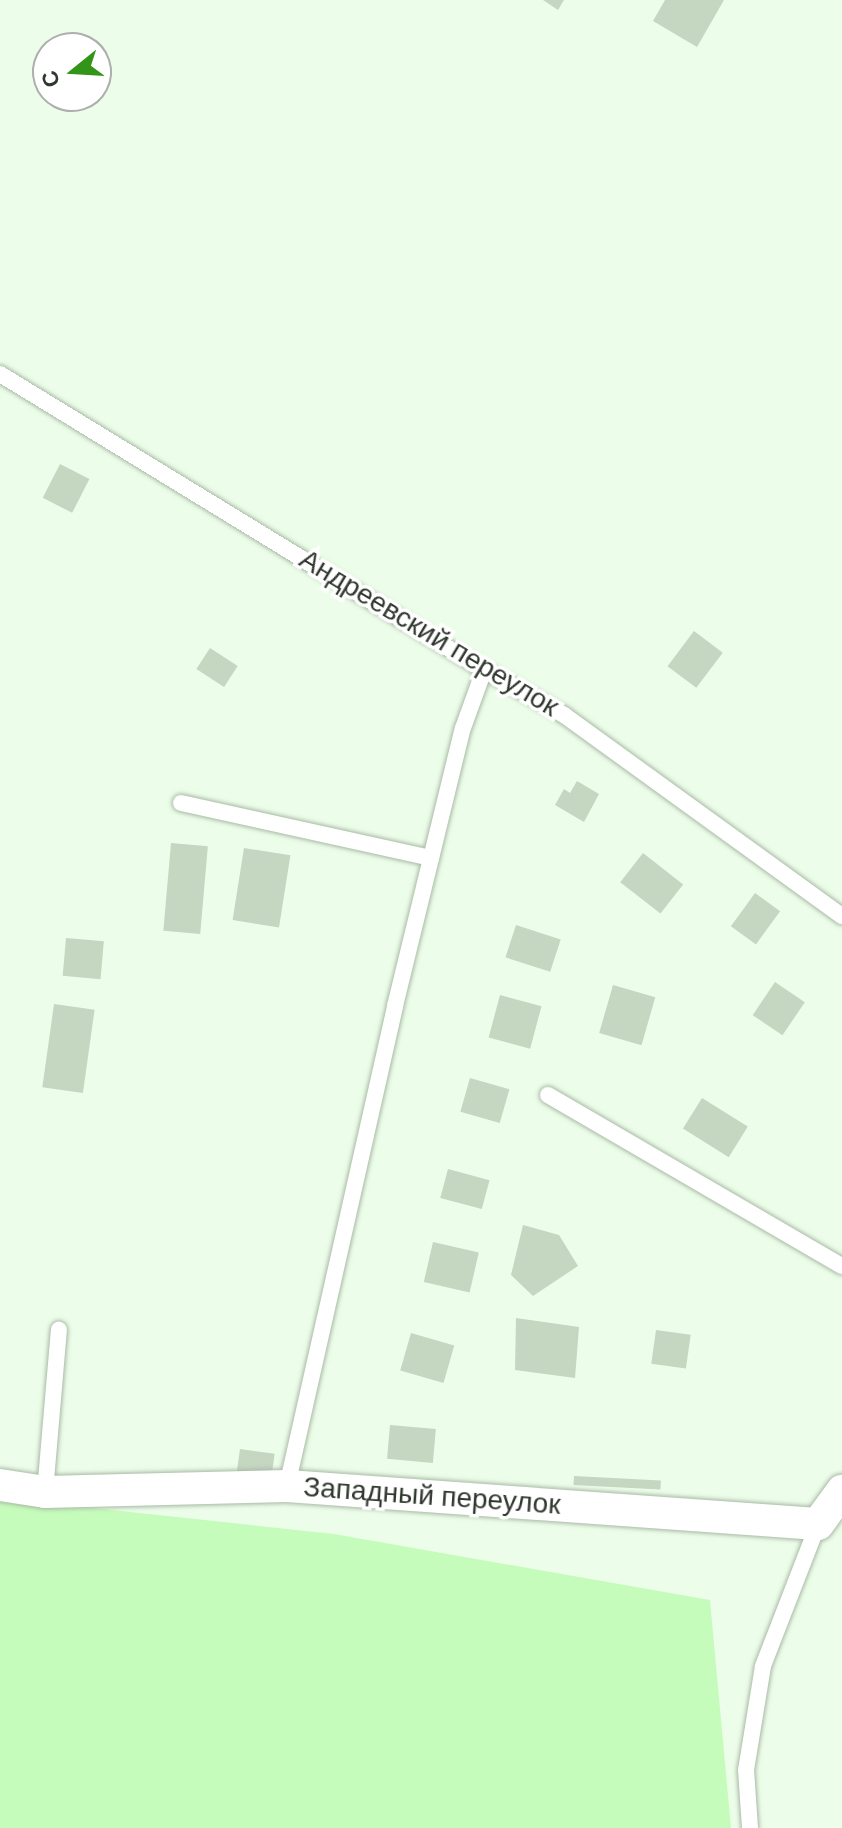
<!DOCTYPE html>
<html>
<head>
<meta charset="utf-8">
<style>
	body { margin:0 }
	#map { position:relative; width:842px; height:1828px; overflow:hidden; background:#ecfee9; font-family:"DM Sans",sans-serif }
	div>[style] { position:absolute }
	.green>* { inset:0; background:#c6fcbb }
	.building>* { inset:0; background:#c5d6c1; transform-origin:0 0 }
	.roads { filter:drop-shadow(0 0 2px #a9baa6) drop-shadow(0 0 2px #a9baa6) }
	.service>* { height:16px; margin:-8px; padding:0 8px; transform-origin:8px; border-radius:8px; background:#fff }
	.minor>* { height:32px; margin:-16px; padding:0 16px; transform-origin:16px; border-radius:16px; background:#fff }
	span { translate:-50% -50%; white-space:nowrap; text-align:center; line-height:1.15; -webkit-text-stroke:7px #fff; paint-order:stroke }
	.street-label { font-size:28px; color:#30372f }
	.north { position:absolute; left:32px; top:32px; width:80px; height:80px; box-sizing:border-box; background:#fff; border:2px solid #acafac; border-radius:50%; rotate:252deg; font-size:22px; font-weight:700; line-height:32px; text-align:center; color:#30372f }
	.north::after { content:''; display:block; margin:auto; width:28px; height:36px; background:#339518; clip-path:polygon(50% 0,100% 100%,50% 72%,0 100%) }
</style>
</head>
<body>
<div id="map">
	<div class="green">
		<div style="clip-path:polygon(0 1498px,334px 1534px,710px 1600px,731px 1828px,0 1828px)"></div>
	</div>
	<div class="building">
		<div style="clip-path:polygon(543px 0,564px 0,558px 10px)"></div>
		<div style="clip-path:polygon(665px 0,724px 0,697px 47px,653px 21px)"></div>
		<div style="left:60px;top:464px;width:33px;height:38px;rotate:27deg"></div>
		<div style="left:694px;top:631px;width:36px;height:44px;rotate:37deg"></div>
		<div style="left:210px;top:648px;width:33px;height:25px;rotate:33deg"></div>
		<div style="clip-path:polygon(577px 781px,599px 794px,584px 822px,555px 805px,564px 789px,570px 793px)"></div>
		<div style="left:171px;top:843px;width:37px;height:88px;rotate:5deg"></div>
		<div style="left:244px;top:848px;width:47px;height:73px;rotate:9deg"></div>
		<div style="left:643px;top:853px;width:51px;height:37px;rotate:38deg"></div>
		<div style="left:755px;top:893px;width:31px;height:41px;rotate:36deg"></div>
		<div style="left:516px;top:925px;width:47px;height:34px;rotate:18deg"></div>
		<div style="left:66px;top:938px;width:38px;height:38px;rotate:5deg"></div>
		<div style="left:775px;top:982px;width:36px;height:40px;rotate:34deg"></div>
		<div style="left:613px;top:985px;width:44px;height:50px;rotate:16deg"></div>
		<div style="left:500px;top:995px;width:43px;height:44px;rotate:15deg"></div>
		<div style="left:54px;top:1004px;width:41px;height:84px;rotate:8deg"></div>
		<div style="left:470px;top:1078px;width:41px;height:35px;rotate:16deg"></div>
		<div style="left:702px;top:1098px;width:54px;height:36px;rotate:32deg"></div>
		<div style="left:448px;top:1169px;width:43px;height:30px;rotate:15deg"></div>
		<div style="clip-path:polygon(523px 1225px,559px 1235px,578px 1266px,533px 1296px,511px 1275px)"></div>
		<div style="left:433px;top:1242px;width:47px;height:41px;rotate:13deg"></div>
		<div style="clip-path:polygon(516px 1318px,579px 1327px,575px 1378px,515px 1370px)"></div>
		<div style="left:656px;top:1330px;width:35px;height:34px;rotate:8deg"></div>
		<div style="left:411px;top:1333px;width:45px;height:39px;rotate:16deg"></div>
		<div style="left:390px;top:1425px;width:46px;height:34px;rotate:5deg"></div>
		<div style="left:240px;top:1449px;width:35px;height:24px;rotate:8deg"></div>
		<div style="left:574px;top:1476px;width:87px;height:9px;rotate:3deg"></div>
	</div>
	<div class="roads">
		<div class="service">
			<div style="left:0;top:374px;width:567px;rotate:31.45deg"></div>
			<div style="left:484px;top:670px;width:92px;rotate:29.4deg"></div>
			<div style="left:564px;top:715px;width:343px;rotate:35.9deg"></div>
			<div style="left:181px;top:803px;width:256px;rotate:12.4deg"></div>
			<div style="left:548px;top:1095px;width:340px;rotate:30.2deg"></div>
			<div style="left:287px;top:1486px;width:492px;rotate:-77.3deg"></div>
			<div style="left:395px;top:1006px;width:286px;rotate:-76.3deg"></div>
			<div style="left:463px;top:728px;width:62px;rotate:-70.1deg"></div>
			<div style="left:45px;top:1492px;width:163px;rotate:-85.1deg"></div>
			<div style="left:750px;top:1828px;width:58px;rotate:-93.9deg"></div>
			<div style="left:746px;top:1770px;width:105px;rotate:-80.7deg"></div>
			<div style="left:763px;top:1666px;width:152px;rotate:-68.8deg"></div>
		</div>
		<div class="minor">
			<div style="left:0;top:1485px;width:46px;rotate:8.8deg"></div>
			<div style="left:45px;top:1492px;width:242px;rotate:-1.4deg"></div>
			<div style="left:287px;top:1486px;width:532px;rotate:4.09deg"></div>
			<div style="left:818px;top:1524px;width:41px;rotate:-54deg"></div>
		</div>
	</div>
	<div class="street-label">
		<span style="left:429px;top:633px;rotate:31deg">Андреевский переулок</span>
		<span style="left:432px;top:1496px;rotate:4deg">Западный переулок</span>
	</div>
	<div class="north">С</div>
</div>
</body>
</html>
